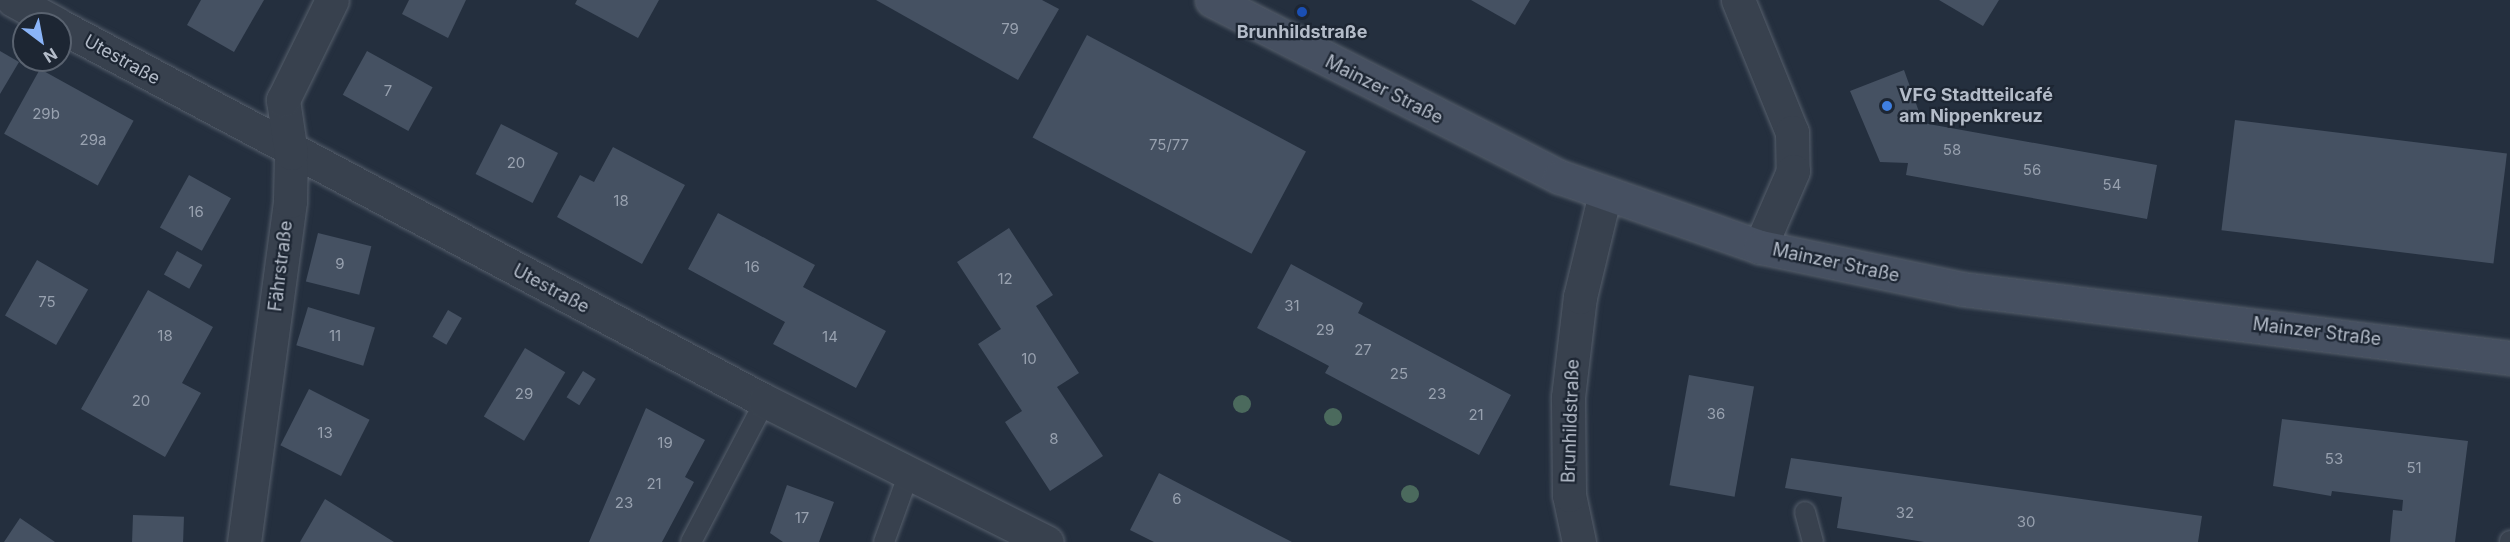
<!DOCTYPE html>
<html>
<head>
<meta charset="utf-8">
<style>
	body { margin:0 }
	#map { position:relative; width:2510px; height:542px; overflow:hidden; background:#242f3e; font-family:Inter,sans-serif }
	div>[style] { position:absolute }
	.building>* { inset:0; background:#455162; transform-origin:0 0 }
	.roads { filter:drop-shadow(0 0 2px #565f6c) drop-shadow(0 0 2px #565f6c) }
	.lane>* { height:20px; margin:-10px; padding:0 10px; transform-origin:10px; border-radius:10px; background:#38414e }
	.street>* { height:33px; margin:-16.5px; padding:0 16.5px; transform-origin:16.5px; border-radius:16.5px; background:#38414e }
	.secondary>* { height:33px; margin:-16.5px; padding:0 16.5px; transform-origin:16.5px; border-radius:16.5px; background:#465061 }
	.trees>* { width:18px; height:18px; margin:-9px; border-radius:50%; background:#4b6a5d }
	.dots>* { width:16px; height:16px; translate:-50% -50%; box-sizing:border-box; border:3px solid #1d2633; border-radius:50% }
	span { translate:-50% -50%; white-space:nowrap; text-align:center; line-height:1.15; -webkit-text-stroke:4.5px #1d2633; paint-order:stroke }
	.number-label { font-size:15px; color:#98a1af }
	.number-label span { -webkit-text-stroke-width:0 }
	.poi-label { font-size:18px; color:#b4bcc9; font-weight:700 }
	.left { translate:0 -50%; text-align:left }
	.street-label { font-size:18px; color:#b4bcc9 }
	.north { position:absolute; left:12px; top:12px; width:60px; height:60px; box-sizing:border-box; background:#1d2633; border:2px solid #59626f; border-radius:50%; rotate:148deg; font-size:16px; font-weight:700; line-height:24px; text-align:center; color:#b4bcc9 }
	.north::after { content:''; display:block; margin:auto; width:21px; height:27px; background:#8ab4f8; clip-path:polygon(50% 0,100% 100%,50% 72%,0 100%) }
</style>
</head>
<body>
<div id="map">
	<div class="building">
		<div style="clip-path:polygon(201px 0,264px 0,234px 52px,187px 25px)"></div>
		<div style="clip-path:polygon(409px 0,466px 0,448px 38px,402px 14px)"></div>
		<div style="clip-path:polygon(577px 0,659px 0,638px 38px,575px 4px)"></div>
		<div style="clip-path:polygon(876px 0,1042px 0,1059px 9px,1018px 80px)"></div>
		<div style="clip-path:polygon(1471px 0,1530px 0,1515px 25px)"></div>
		<div style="clip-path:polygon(1939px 0,1999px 0,1983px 26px)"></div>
		<div style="left:1087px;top:35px;width:248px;height:116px;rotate:28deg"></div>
		<div style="clip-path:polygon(0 51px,19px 62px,0 94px)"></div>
		<div style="left:367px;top:51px;width:75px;height:50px;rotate:29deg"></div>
		<div style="left:40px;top:69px;width:107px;height:74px;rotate:29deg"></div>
		<div style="clip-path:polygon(1904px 70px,1923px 123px,2157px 165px,2147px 219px,1906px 175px,1908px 163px,1880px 162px,1850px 91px)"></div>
		<div style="left:2235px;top:120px;width:274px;height:111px;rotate:7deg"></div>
		<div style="left:501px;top:124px;width:64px;height:56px;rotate:27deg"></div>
		<div style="clip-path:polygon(613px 147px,685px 185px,642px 264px,557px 217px,580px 175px,594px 182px)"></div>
		<div style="left:189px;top:175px;width:48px;height:60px;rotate:29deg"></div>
		<div style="clip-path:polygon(718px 213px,815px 265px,803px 287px,886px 331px,856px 388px,773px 344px,785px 322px,688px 269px)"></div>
		<div style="clip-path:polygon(1009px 228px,1053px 295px,1036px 306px,1079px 373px,1057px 387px,1103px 456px,1050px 491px,1005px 422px,1022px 411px,978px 344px,1001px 329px,957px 262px)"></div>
		<div style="left:318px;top:233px;width:55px;height:50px;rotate:14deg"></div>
		<div style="left:177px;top:251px;width:29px;height:27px;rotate:29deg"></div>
		<div style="left:37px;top:260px;width:59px;height:64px;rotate:30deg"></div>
		<div style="clip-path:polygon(1291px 264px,1363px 303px,1358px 313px,1511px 395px,1479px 455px,1325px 373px,1329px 366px,1257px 328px)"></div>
		<div style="clip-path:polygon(148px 290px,213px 327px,182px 383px,201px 393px,165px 457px,81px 409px)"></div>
		<div style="left:308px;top:307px;width:70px;height:40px;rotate:17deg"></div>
		<div style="left:448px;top:310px;width:16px;height:31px;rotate:30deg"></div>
		<div style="left:525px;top:348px;width:47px;height:80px;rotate:31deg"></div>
		<div style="left:583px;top:371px;width:15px;height:31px;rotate:32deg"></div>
		<div style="left:1689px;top:375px;width:66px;height:112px;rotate:10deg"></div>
		<div style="left:309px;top:389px;width:68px;height:63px;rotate:27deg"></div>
		<div style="clip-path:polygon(646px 408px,705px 440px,685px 477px,694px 482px,662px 542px,589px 542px)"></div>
		<div style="clip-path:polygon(2282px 419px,2468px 441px,2455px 542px,2390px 542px,2393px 510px,2402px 511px,2403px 500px,2332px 491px,2331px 496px,2273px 486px)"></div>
		<div style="clip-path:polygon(1791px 458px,2202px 516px,2198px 542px,1924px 542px,1837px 528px,1842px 497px,1785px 488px)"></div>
		<div style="clip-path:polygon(1159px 473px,1259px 525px,1292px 542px,1154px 542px,1130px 530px)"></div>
		<div style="clip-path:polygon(787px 485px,834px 502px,819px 542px,783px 542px,770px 533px)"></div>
		<div style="clip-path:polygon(325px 499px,394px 542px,300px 542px)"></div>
		<div style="left:133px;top:515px;width:51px;height:27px;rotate:2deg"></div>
		<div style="clip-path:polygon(20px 518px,55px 542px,4px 542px)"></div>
	</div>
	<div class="roads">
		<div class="lane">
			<div style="left:1805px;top:512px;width:31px;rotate:75deg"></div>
			<div style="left:691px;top:542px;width:159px;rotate:-62.3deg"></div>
			<div style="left:884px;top:542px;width:73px;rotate:-70.1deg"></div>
			<div style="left:2510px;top:542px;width:1px;rotate:-90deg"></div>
		</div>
		<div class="street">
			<div style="left:13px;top:0;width:50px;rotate:28.6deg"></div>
			<div style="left:1738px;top:0;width:143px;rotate:67.8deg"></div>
			<div style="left:1792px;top:132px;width:39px;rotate:89deg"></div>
			<div style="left:1793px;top:171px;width:83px;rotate:113.5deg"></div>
			<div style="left:60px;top:26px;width:799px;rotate:28.01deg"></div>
			<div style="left:765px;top:401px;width:315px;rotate:26.6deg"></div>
			<div style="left:244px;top:542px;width:344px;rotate:-82.3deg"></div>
			<div style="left:290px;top:201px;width:48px;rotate:-88.8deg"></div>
			<div style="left:291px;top:153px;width:54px;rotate:-98.6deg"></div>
			<div style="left:283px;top:100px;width:111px;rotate:-63.9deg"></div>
			<div style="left:1579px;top:542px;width:48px;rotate:-102deg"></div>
			<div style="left:1569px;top:495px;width:98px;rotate:-90.6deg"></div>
			<div style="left:1568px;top:397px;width:101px;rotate:-83.2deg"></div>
			<div style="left:1580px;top:297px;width:106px;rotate:-76.4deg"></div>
		</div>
		<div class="secondary">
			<div style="left:1212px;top:0;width:390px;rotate:27deg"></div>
			<div style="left:1560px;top:177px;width:212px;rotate:19.3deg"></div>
			<div style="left:1760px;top:247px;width:207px;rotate:11.7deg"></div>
			<div style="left:1963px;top:289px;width:551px;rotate:7.19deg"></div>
		</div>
	</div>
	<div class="trees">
		<div style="left:1242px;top:404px"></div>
		<div style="left:1333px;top:417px"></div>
		<div style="left:1410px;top:494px"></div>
	</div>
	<div class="dots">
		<div style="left:1302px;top:12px;background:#1a4fb4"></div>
		<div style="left:1887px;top:106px;background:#3f7fe0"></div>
	</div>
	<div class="number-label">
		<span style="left:1010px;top:29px">79</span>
		<span style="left:388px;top:91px">7</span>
		<span style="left:46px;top:114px">29b</span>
		<span style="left:93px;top:140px">29a</span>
		<span style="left:1169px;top:145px">75/77</span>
		<span style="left:1952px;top:150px">58</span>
		<span style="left:516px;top:163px">20</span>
		<span style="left:2032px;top:170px">56</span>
		<span style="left:2112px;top:185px">54</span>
		<span style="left:621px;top:201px">18</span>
		<span style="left:196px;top:212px">16</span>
		<span style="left:340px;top:264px">9</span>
		<span style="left:752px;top:267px">16</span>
		<span style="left:1005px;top:279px">12</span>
		<span style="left:47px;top:302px">75</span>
		<span style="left:1292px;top:306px">31</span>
		<span style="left:1325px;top:330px">29</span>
		<span style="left:165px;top:336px">18</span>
		<span style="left:335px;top:336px">11</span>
		<span style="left:830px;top:337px">14</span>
		<span style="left:1363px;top:350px">27</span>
		<span style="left:1029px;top:359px">10</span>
		<span style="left:1399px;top:374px">25</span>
		<span style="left:524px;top:394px">29</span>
		<span style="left:1437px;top:394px">23</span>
		<span style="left:141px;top:401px">20</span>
		<span style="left:1716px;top:414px">36</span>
		<span style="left:1476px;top:415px">21</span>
		<span style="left:325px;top:433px">13</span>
		<span style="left:1054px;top:439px">8</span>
		<span style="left:665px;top:443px">19</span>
		<span style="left:2334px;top:459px">53</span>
		<span style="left:2414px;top:468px">51</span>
		<span style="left:654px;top:484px">21</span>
		<span style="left:1177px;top:499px">6</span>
		<span style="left:624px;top:503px">23</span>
		<span style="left:1905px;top:513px">32</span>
		<span style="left:802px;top:518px">17</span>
		<span style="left:2026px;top:522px">30</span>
	</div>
	<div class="poi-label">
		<span style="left:1302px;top:32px">Brunhildstraße</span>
		<span class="left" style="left:1899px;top:106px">VFG Stadtteilcafé<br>am Nippenkreuz</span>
	</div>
	<div class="street-label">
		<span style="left:122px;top:60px;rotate:29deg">Utestraße</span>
		<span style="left:1384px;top:90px;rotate:27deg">Mainzer Straße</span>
		<span style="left:1836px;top:263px;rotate:12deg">Mainzer Straße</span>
		<span style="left:281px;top:266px;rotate:-83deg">Fährstraße</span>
		<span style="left:551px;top:289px;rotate:28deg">Utestraße</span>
		<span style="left:2317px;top:332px;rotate:7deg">Mainzer Straße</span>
		<span style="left:1571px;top:421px;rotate:-88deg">Brunhildstraße</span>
	</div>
	<div class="north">N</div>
</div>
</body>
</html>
